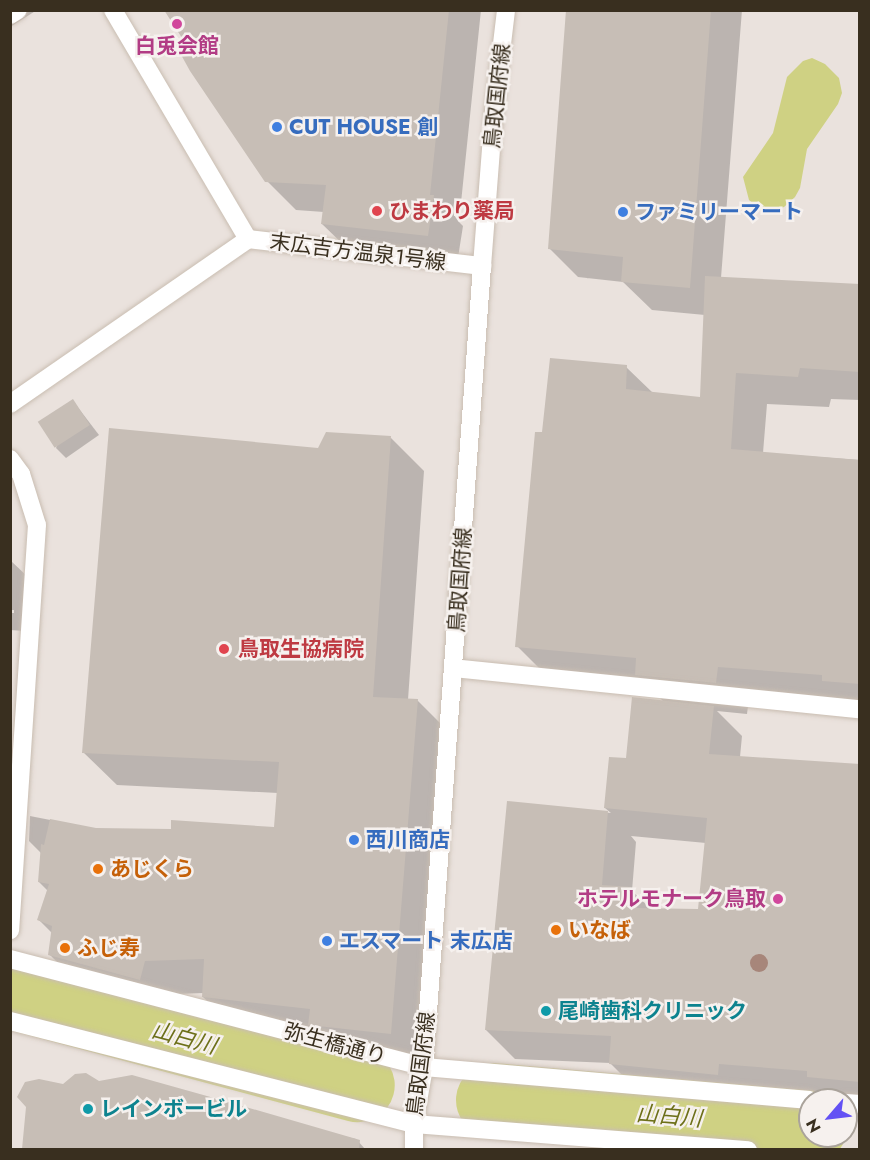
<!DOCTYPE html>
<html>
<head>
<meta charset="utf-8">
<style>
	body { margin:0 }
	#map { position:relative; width:870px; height:1160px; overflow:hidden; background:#eae2dd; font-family:Jost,"Noto Sans JP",sans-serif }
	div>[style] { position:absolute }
	.water>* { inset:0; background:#cfd183 }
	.shadow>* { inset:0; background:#0003 }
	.river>* { height:74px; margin:-37px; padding:0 37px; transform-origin:37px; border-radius:37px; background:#cfd183 }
	.building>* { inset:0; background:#c7beb6; transform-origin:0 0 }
	.roads { filter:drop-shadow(0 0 2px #c9bdb1) drop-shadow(0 0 2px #c9bdb1) }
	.street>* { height:18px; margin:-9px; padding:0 9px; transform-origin:9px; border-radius:9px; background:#fff }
	.secondary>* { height:18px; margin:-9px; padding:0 9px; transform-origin:9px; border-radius:9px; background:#fff }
	.trees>* { width:18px; height:18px; margin:-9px; border-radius:50%; background:#a7867a }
	.dots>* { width:16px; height:16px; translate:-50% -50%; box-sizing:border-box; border:3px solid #f6f1ee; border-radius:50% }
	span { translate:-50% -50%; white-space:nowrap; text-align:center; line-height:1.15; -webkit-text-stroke:5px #f6f1ee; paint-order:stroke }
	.hotel-label { font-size:21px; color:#b23c85; font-weight:700 }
	.right { translate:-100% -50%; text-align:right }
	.street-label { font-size:21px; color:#392f1f }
	.shop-label { font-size:21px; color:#366cbe; font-weight:700 }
	.left { translate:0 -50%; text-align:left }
	.health-label { font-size:21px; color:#be3a42; font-weight:700 }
	.food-label { font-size:21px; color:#c56008; font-weight:700 }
	.culture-label { font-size:21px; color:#0d838f; font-weight:700 }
	.water-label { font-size:22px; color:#6d7019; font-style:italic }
	.frame { position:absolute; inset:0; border:12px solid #392f1f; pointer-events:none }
	.north { position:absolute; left:798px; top:1088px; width:60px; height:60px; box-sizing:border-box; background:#f6f1ee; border:2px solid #aaa39b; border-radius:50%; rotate:242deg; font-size:16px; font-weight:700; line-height:24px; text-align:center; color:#392f1f }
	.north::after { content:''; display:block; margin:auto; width:21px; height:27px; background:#6351f4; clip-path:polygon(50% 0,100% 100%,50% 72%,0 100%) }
</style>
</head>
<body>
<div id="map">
	<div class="water">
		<div style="clip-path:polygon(812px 58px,825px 64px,839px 78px,842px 93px,838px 104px,807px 149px,800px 188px,795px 197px,784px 207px,775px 210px,756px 206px,749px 200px,743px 177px,773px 133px,787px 77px,803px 61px)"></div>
	</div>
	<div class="shadow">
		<div style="clip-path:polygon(10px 10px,37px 10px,10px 27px)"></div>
		<div style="clip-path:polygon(166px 10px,481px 10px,459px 222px,463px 226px,457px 264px,352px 253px,322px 224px,324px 212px,296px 210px,267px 181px)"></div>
		<div style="clip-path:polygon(evenodd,567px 10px,742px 10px,721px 278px,860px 286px,860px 400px,831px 399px,829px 407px,767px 404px,763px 453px,860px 460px,860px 712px,749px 698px,747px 714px,717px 711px,742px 736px,740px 757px,860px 765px,860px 1107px,846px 1100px,747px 1093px,639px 1092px,610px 1063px,515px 1059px,486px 1030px,508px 803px,611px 813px,605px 808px,628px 759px,664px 702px,649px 687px,548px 677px,517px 646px,543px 434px,626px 367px,653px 393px,701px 398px,705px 315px,652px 310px,623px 282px,578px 277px,549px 248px,567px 10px,631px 836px,706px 843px,699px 910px,652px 910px,632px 891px,636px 842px,631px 836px)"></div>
		<div style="clip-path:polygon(73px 401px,99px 435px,66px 458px,56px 448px)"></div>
		<div style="clip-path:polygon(391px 438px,424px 471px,408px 700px,417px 700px,450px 733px,424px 1067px,343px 1058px,325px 1039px,237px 1030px,203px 997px,204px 993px,177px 994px,173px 1013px,83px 988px,50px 955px,53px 934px,39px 920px,48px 891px,39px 882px,42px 854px,29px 841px,30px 816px,96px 829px,275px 829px,278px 793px,117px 785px,83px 752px,319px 449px)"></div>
		<div style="clip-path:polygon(10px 560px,28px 577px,25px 631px,10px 630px,10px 613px,14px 613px,14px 610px,10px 610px)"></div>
		<div style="clip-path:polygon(10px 760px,14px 763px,10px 802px)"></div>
		<div style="clip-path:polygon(98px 1083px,356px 1139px,366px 1150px,24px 1150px,27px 1107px,63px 1085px)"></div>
	</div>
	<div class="river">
		<div style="left:10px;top:992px;width:360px;rotate:15deg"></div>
		<div style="left:493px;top:1100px;width:318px;rotate:5deg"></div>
	</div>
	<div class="building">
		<div style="clip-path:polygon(164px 10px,449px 10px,430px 195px,434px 195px,428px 236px,321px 224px,326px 185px,265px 182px,190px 71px,174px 42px,182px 38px)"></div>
		<div style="clip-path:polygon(566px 10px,711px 10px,690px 288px,621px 282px,623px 257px,548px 249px)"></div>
		<div style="clip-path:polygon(705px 276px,860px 284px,860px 372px,800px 368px,798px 377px,736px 373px,731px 449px,860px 460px,860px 684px,822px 681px,822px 675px,718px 667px,716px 683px,635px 675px,636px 658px,515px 647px,535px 432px,542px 432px,550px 358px,627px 365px,626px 389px,700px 397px)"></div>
		<div style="left:73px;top:399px;width:31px;height:42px;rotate:57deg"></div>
		<div style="clip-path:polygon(109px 428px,318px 448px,326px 432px,391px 436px,373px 697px,418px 699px,391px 1034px,308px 1025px,310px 1009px,202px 997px,204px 959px,145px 961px,140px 980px,48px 955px,52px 926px,37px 920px,49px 884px,38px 882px,41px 844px,44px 845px,50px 819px,96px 828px,171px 829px,171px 820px,274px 827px,279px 762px,82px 753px)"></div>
		<div style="clip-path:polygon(632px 697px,714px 706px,709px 754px,860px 764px,860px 1082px,807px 1077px,807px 1071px,719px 1064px,718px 1075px,609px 1064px,611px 1036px,485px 1030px,507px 801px,608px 811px,602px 885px,631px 887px,637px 908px,698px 909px,707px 818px,604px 808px,609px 757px,626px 758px)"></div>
		<div style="clip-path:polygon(86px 1073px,99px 1081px,132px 1075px,239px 1105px,360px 1140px,359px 1149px,22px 1149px,26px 1107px,17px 1097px,25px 1082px,39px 1079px,63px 1084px,75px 1074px)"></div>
	</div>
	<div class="roads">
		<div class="street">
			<div style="left:113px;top:10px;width:266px;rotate:59.5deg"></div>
			<div style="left:248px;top:239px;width:236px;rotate:6.6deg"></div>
			<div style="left:10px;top:15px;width:9px;rotate:-32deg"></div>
			<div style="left:10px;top:404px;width:290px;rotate:-34.7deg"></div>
			<div style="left:10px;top:459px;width:19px;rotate:54deg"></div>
			<div style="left:21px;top:474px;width:53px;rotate:72.6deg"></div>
			<div style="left:37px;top:525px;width:406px;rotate:93.8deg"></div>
			<div style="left:10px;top:959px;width:428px;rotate:14.6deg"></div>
			<div style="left:424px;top:1067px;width:387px;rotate:4.9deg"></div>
			<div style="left:10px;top:1021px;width:417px;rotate:14.3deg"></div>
			<div style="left:414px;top:1124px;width:335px;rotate:4.5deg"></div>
			<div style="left:846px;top:1103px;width:14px;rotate:4deg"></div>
		</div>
		<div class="secondary">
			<div style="left:453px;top:668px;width:409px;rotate:5.8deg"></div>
			<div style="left:414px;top:1150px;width:26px;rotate:-90deg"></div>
			<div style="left:414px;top:1124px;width:58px;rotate:-80deg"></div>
			<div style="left:424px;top:1067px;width:803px;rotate:-85.86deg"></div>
			<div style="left:482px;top:266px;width:155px;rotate:-85.6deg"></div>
			<div style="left:494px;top:111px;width:102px;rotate:-83.2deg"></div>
		</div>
	</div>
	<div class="trees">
		<div style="left:759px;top:963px"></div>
	</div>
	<div class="dots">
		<div style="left:177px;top:24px;background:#d1479c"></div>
		<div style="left:277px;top:127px;background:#3f7fe0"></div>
		<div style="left:377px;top:211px;background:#e0444e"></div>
		<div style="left:623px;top:212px;background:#3f7fe0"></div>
		<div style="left:224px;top:649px;background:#e0444e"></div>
		<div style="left:354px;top:840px;background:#3f7fe0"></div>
		<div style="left:98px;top:869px;background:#e8710a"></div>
		<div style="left:778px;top:899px;background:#d1479c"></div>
		<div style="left:556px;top:930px;background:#e8710a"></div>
		<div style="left:327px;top:941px;background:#3f7fe0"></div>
		<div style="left:65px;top:948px;background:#e8710a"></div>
		<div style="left:546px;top:1011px;background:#0f9aa8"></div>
		<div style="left:88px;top:1109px;background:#0f9aa8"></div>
	</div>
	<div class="hotel-label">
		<span style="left:177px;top:46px">白兎会館</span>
		<span class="right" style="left:766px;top:899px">ホテルモナーク鳥取</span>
	</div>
	<div class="street-label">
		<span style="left:497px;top:96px;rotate:-84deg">鳥取国府線</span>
		<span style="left:358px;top:252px;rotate:7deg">末広吉方温泉1号線</span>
		<span style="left:460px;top:580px;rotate:-86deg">鳥取国府線</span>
		<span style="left:335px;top:1044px;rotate:15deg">弥生橋通り</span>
		<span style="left:421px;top:1064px;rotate:-83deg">鳥取国府線</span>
	</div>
	<div class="shop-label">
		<span class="left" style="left:289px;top:127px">CUT HOUSE 創</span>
		<span class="left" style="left:635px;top:212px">ファミリーマート</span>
		<span class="left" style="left:366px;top:840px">西川商店</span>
		<span class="left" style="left:339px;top:941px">エスマート 末広店</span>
	</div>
	<div class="health-label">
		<span class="left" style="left:389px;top:211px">ひまわり薬局</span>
		<span class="left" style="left:238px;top:649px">鳥取生協病院</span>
	</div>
	<div class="food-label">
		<span class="left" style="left:110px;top:869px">あじくら</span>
		<span class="left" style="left:568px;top:930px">いなば</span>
		<span class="left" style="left:77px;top:948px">ふじ寿</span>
	</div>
	<div class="culture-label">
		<span class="left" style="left:558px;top:1011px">尾崎歯科クリニック</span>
		<span class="left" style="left:100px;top:1109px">レインボービル</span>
	</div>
	<div class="water-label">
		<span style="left:184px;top:1038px;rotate:15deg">山白川</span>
		<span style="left:669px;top:1116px;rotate:5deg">山白川</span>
	</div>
	<div class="frame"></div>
	<div class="north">N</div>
</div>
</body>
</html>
